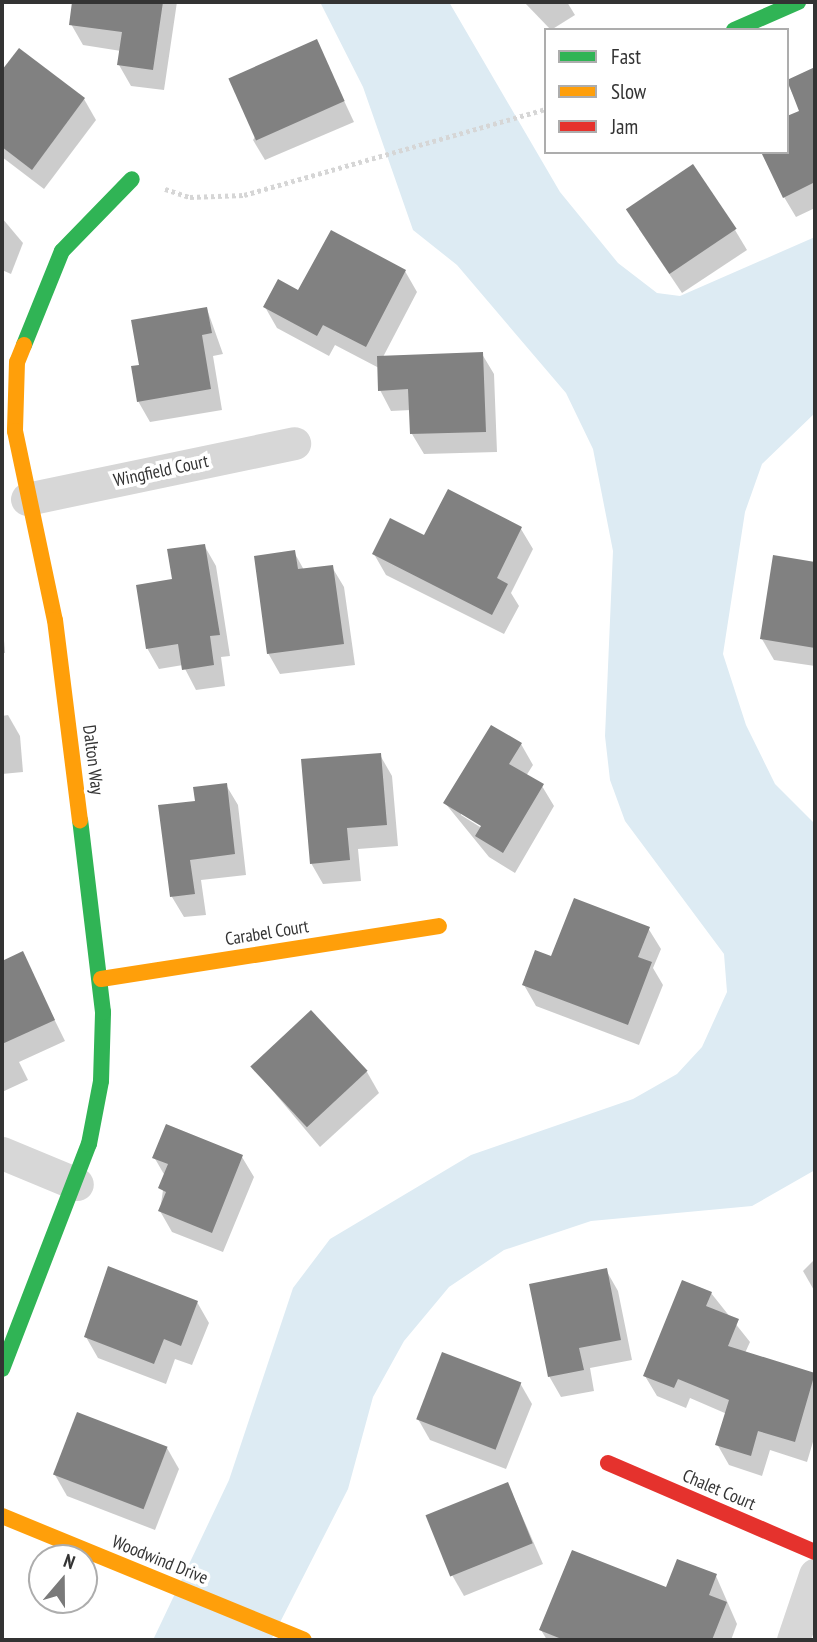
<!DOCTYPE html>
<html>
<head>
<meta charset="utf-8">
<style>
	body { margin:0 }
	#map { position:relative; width:817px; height:1642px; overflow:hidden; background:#fff; font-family:"PT Sans Narrow",sans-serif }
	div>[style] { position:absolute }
	.water>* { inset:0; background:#ddebf3 }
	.shadow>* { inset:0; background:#0003 }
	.building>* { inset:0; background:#818181; transform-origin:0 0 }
	.path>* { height:4.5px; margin-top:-2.25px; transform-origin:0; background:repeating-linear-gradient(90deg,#d6d6d6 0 3.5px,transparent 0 7px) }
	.street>* { height:33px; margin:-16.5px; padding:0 16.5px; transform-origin:16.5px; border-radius:16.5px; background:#d7d7d7 }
	.fast>* { height:16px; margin:-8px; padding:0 8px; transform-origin:8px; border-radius:8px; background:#30b455 }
	.slow>* { height:16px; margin:-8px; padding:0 8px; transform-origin:8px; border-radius:8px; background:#ff9f0a }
	.jam>* { height:16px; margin:-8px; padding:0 8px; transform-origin:8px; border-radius:8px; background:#e5322d }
	span { translate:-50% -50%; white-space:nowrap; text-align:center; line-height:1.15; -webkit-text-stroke:7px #fff; paint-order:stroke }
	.street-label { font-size:18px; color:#333 }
	.frame { position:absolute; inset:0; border:4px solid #333; pointer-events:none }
	.legend { position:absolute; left:544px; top:28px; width:245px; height:126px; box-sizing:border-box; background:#fff; border:2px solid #adadad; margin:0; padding:9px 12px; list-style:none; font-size:21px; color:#333 }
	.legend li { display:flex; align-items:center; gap:14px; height:35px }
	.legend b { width:35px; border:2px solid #adadad }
	.north { position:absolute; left:28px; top:1544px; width:70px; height:70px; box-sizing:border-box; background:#fff; border:2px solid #adadad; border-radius:50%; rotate:20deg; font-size:19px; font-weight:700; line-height:28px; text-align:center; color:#333 }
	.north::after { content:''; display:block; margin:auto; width:24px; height:32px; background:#7a7a7a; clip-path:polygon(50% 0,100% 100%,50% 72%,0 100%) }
</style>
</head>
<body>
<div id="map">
	<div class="water">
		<div style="clip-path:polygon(320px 2px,449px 2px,560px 192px,618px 263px,657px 293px,680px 296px,815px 237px,815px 413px,762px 464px,745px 512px,723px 654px,746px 725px,775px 784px,815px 824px,815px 1170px,752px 1206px,591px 1221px,504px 1250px,449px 1287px,404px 1341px,373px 1397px,348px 1489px,271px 1640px,153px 1640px,229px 1480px,293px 1288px,330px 1239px,471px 1155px,633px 1099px,677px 1074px,702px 1047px,727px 992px,724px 954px,625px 821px,610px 780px,605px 736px,613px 551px,593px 449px,566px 393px,457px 265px,413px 230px,363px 87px)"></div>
	</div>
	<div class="shadow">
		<div style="clip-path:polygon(74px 2px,177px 2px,164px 90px,131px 86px,119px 65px,121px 51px,83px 45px,71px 24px)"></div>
		<div style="clip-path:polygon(524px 2px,567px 2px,575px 15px,551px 30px)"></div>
		<div style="clip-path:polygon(316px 41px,354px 122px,265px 160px,253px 140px)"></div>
		<div style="clip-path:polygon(19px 50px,84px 99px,96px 120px,44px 189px,2px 157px,2px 73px)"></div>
		<div style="clip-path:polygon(815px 69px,815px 208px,796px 217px,784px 197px,787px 152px,801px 112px,787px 82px)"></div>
		<div style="clip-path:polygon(2px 218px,23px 243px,11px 274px,2px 270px)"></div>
		<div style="clip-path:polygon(639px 229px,735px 230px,747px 250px,682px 293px)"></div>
		<div style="clip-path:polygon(405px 271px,417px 292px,383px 357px,482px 354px,494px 374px,497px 452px,424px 454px,412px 434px,411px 410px,391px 411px,380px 390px,379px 368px,335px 345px,329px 356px,277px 328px,265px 307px,299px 293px)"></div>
		<div style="clip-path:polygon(207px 309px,223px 354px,213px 356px,222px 410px,150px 422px,138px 401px,141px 366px)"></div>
		<div style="clip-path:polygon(448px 492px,521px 529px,533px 549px,511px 593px,519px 606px,504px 634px,386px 575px,374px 554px,425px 538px)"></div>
		<div style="clip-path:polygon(204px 545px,216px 566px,230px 656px,221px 657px,225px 686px,196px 690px,183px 665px,159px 669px,147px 648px,174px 581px)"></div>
		<div style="clip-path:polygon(294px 552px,304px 570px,332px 567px,344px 587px,355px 665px,280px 674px,268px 653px)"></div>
		<div style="clip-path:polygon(775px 557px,815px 564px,815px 666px,774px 660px,762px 639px)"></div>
		<div style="clip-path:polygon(2px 614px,5px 653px,2px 653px)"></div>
		<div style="clip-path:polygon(8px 715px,20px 736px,23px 772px,2px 774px,2px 716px)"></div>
		<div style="clip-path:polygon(evenodd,521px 744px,533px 765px,526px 776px,542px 786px,554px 806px,515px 873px,489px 857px,445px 803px,521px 744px,461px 811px,490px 829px,488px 832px,461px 815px,461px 811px)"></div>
		<div style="clip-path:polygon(380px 755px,392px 776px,398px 846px,358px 849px,361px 881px,323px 884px,311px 863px)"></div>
		<div style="clip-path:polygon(226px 785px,238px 805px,246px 875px,201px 880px,206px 915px,184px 917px,172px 897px,197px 802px)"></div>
		<div style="clip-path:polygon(648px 928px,661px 949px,653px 968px,663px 985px,639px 1045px,536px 1006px,524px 985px,552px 958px)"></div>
		<div style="clip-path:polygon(22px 954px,65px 1041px,19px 1062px,28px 1080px,2px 1092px,2px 963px)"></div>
		<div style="clip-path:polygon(252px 1066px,367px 1072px,379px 1093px,320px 1147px)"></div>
		<div style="clip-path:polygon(154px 1157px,242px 1157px,254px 1177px,223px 1252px,172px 1232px,160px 1211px,165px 1176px)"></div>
		<div style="clip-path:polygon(815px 1259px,815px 1292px,803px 1271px)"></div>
		<div style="clip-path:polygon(606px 1270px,618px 1291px,632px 1360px,590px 1368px,594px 1391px,561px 1397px,549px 1376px)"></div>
		<div style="clip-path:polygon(711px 1293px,750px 1342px,745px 1353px,815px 1375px,815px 1435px,807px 1462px,770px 1450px,762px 1476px,729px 1465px,717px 1444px,727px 1414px,690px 1398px,686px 1408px,657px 1396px,645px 1376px)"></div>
		<div style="clip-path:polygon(197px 1302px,209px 1323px,192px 1365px,175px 1359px,166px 1384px,98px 1358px,86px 1337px)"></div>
		<div style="clip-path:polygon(520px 1383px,532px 1404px,506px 1469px,430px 1440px,418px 1419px)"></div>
		<div style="clip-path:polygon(167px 1448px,179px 1469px,155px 1530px,67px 1496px,55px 1475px)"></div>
		<div style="clip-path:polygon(508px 1484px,543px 1564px,464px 1596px,452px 1575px)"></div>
		<div style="clip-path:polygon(716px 1576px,737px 1624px,731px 1640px,547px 1640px,541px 1630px)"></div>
	</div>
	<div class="building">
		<div style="clip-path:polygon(72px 2px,163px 2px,153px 70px,117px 65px,122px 32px,69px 25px)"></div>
		<div style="left:317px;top:39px;width:68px;height:97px;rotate:66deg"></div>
		<div style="clip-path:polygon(19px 48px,85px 98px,32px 170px,2px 147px,2px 70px)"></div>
		<div style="clip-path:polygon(815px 67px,815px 182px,783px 198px,761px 152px,787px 152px,787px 116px,799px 111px,787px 80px)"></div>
		<div style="left:693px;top:164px;width:78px;height:81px;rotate:56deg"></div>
		<div style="clip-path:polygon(331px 230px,406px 270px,366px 347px,323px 325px,317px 336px,263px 307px,278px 279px,298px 290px)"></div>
		<div style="clip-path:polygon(207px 307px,212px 333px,202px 335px,211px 389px,137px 402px,131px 366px,139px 365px,131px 320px)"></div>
		<div style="clip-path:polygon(483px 352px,486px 432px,410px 434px,408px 389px,378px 391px,377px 356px)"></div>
		<div style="clip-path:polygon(448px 489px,522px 527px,497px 578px,508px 584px,492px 615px,372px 554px,390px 518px,424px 535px)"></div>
		<div style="clip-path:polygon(205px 544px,220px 635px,210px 636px,214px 665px,182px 670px,178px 644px,146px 649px,136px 585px,172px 579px,167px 549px)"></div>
		<div style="clip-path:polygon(295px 550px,298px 569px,333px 565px,344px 644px,267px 654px,254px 556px)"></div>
		<div style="clip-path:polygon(773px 555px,815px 562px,815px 648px,760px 639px)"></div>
		<div style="clip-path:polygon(491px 725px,522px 743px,509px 764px,544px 784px,503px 853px,475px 836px,481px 826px,443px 803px)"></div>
		<div style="clip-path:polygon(381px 753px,387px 825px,347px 828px,350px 860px,310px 864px,301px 759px)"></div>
		<div style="clip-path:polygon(227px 783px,235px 854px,190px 860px,195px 894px,170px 897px,158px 805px,195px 801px,193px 787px)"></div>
		<div style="clip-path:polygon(574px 898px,650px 927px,638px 957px,652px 962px,628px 1025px,522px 985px,535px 950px,551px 956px)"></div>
		<div style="clip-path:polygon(23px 951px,55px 1020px,2px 1044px,2px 961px)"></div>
		<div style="left:311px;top:1010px;width:83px;height:83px;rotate:47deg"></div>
		<div style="clip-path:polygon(166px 1124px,243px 1155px,212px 1233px,158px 1211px,166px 1192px,158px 1188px,168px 1164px,152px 1158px)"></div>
		<div style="clip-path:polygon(108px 1266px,198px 1301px,181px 1346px,164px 1339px,154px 1364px,84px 1337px)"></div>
		<div style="clip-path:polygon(607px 1268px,621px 1340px,579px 1348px,584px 1370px,548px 1377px,529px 1284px)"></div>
		<div style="clip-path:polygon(682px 1280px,712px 1292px,706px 1306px,739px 1319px,728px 1346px,815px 1373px,795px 1442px,758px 1431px,751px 1456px,715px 1445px,729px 1400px,678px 1379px,674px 1388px,643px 1376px)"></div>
		<div style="left:442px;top:1352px;width:85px;height:72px;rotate:21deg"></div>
		<div style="left:77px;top:1412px;width:97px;height:67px;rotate:21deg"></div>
		<div style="left:508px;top:1482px;width:66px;height:89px;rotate:68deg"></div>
		<div style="clip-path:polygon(572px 1550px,666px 1587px,677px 1559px,717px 1574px,709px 1595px,727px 1602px,712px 1640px,564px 1640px,539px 1630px)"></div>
	</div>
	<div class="path">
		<div style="left:165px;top:189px;width:26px;rotate:18deg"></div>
		<div style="left:190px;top:197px;width:54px;rotate:-2.1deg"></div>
		<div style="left:244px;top:195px;width:314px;rotate:-15.9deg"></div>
	</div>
	<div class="street">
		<div style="left:27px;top:499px;width:273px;rotate:-11.8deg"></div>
		<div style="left:2px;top:1153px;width:81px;rotate:22.5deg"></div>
		<div style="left:793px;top:1640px;width:69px;rotate:-71.3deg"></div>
	</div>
	<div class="fast">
		<div style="left:734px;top:30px;width:70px;rotate:-23.6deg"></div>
		<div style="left:24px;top:345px;width:101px;rotate:-68deg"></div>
		<div style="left:62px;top:251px;width:100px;rotate:-45.8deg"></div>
		<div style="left:2px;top:1369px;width:241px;rotate:-68.9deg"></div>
		<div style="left:89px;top:1144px;width:64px;rotate:-79.2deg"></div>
		<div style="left:101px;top:1081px;width:69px;rotate:-88.3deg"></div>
		<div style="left:103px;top:1012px;width:193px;rotate:-96.8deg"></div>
	</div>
	<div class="slow">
		<div style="left:24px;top:345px;width:18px;rotate:112deg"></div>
		<div style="left:17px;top:362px;width:69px;rotate:91.7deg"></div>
		<div style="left:15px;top:431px;width:193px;rotate:78.1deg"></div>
		<div style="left:55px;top:620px;width:202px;rotate:82.9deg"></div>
		<div style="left:101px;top:979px;width:342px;rotate:-8.9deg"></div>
		<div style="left:2px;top:1516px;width:326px;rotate:22.3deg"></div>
	</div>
	<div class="jam">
		<div style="left:608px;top:1463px;width:225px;rotate:23.3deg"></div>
	</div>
	<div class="street-label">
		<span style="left:161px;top:471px;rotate:-12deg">Wingfield Court</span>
		<span style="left:93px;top:760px;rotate:83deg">Dalton Way</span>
		<span style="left:267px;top:933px;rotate:-9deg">Carabel Court</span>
		<span style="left:719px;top:1490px;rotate:23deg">Chalet Court</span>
		<span style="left:160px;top:1560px;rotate:22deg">Woodwind Drive</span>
	</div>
	<div class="frame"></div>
	<ul class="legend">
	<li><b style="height:9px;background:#30b455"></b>Fast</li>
	<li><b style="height:9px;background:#ff9f0a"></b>Slow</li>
	<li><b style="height:9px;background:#e5322d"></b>Jam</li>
	</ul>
	<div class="north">N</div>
</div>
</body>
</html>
